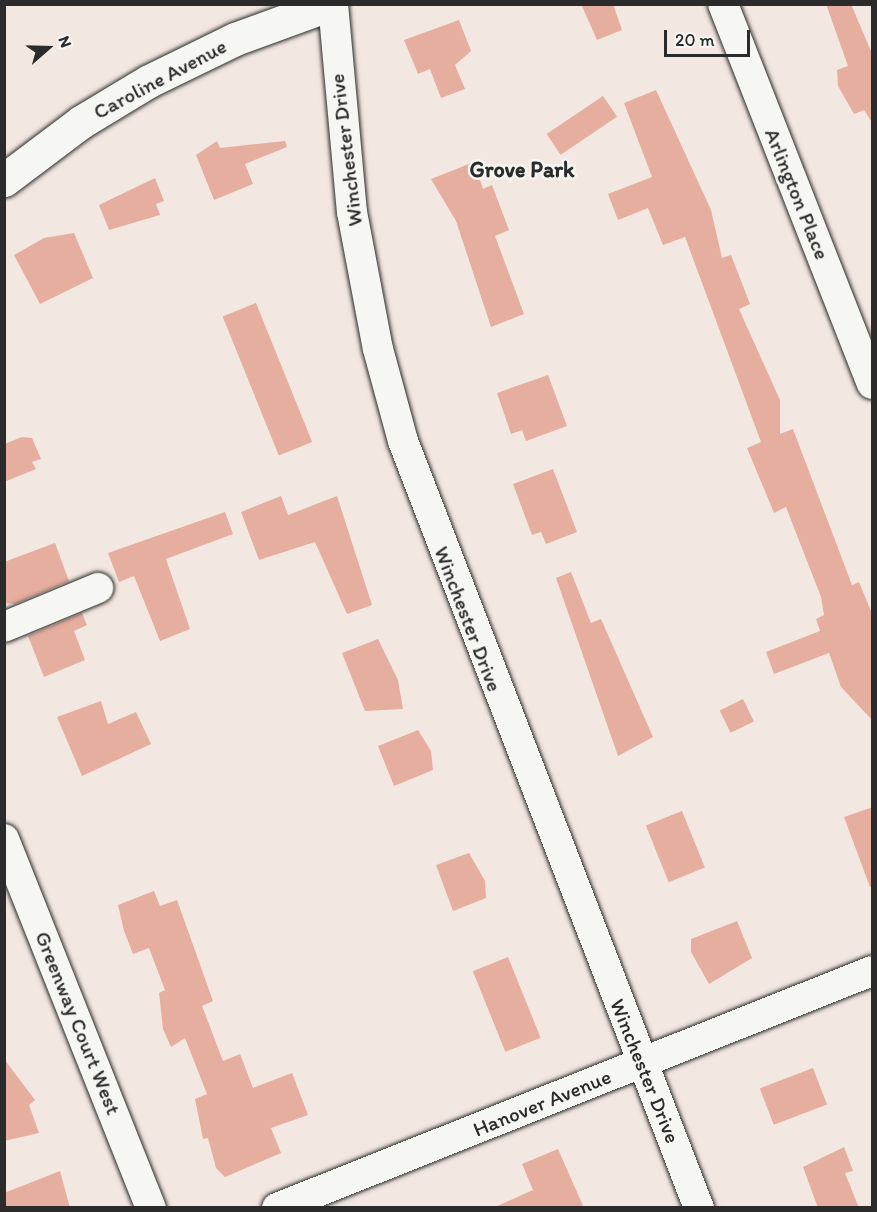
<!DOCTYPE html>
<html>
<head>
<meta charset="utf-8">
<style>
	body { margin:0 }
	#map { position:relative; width:877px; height:1212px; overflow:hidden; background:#f3e8e1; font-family:Itim,sans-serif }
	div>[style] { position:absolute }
	.building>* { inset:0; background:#e6ae9e; transform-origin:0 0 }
	.roads { filter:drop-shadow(0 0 2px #2b2b2b) drop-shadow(0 0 2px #2b2b2b) }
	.minor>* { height:30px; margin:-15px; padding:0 15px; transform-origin:15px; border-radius:15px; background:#f6f6f2 }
	.tertiary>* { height:33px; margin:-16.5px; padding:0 16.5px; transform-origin:16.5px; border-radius:16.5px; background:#f6f6f2 }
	span { translate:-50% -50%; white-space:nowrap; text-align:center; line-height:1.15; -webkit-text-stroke:5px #f6f6f2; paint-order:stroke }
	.street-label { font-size:21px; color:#2b2b2b }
	.neighbourhood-label { font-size:22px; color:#2b2b2b; font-weight:700 }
	.frame { position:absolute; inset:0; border:6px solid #2b2b2b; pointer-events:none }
	.north { position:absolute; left:18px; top:18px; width:60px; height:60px; -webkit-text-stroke:4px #f6f6f2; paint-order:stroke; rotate:70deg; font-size:16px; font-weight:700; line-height:24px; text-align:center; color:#2b2b2b }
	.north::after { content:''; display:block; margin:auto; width:21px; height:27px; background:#2b2b2b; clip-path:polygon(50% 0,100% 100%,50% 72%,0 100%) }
	.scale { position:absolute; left:664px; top:30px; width:86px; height:27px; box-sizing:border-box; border:3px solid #2b2b2b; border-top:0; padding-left:8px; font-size:18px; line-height:21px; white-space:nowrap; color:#2b2b2b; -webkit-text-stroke:4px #f6f6f2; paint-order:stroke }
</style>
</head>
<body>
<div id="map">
	<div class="building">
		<div style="clip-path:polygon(581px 4px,613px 4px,622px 30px,597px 40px)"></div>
		<div style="clip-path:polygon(826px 4px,851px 4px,873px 56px,873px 124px,864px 110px,854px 114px,838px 86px,837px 70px,848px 66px)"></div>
		<div style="clip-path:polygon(459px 20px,471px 51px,455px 65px,465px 89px,441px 98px,430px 69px,418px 74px,404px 40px)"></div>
		<div style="clip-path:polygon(656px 90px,711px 210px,722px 258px,731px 255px,750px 304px,739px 309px,780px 400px,780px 434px,793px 429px,852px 585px,859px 582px,873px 616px,873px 721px,841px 687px,829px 653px,774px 674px,766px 652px,820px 631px,816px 619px,824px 615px,821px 597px,786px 507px,774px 513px,747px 448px,761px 442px,685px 237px,663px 245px,648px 208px,618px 220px,608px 194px,652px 177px,624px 103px)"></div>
		<div style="left:603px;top:96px;width:25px;height:68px;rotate:56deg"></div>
		<div style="clip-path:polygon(217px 141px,220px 148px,285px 141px,287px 147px,245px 164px,253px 184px,214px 200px,196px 155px)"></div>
		<div style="clip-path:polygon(474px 162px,483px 189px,492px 185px,509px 230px,495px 236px,524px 314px,491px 327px,456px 221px,431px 179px)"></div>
		<div style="clip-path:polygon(155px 178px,164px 201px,156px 204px,160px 215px,109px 230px,99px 205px)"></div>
		<div style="clip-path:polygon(74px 233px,93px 278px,40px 304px,14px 255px,44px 238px)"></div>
		<div style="left:256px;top:303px;width:150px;height:36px;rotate:68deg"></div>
		<div style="clip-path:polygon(548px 375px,567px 426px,526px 441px,522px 430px,511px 434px,497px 393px)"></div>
		<div style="clip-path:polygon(22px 437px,32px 438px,41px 459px,32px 462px,36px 469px,4px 482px,4px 444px)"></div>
		<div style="clip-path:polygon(553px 469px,577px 532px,546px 544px,541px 532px,532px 535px,513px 484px)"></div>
		<div style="clip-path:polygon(281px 496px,288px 515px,337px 496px,372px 605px,347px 614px,315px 542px,259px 560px,241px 512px)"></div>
		<div style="clip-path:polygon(225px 512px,233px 534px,166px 559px,190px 629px,160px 641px,134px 576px,119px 582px,108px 553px)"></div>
		<div style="clip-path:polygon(55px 543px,69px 581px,15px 604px,4px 603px,4px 562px)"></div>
		<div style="clip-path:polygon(571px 572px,591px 623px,601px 619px,653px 737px,618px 756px,556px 578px)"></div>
		<div style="clip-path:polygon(82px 613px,87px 625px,74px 631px,85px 660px,44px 677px,28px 636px)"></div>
		<div style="clip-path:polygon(378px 639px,398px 680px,403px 709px,365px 711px,342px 653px)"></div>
		<div style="left:743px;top:699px;width:25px;height:26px;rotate:64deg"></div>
		<div style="clip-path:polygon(101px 701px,108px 724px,136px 712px,151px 744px,82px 776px,57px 717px)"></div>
		<div style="clip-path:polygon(418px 730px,431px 751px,433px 770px,394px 786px,378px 746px)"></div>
		<div style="clip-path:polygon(873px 807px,873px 886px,870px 887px,844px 817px)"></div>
		<div style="left:682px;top:811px;width:61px;height:39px;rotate:68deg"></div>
		<div style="clip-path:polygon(469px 853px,485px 881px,486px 898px,453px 911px,436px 865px)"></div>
		<div style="clip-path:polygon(154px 891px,160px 906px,177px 900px,213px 1001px,202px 1006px,223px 1061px,240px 1054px,253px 1088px,292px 1073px,308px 1115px,271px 1128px,281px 1153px,225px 1177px,216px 1168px,208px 1138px,203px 1139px,195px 1099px,207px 1094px,185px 1038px,171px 1047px,163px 1029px,159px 993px,165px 990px,149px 948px,133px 954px,124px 931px,118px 905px)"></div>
		<div style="clip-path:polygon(737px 921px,752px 958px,709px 984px,691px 952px,691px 939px)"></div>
		<div style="left:508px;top:957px;width:87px;height:38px;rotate:68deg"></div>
		<div style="clip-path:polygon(4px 1059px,35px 1100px,29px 1105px,39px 1133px,4px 1141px)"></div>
		<div style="left:813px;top:1068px;width:39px;height:57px;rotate:69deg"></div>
		<div style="clip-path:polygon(844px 1147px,853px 1171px,845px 1173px,859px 1208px,818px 1208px,803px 1167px)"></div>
		<div style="clip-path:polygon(558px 1149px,584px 1208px,493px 1208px,533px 1190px,522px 1164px)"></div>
		<div style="clip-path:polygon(60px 1171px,70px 1208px,4px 1208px,4px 1193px)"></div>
	</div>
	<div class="roads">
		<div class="minor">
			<div style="left:333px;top:4px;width:209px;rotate:84.8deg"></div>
			<div style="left:352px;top:212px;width:139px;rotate:79.3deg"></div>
			<div style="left:378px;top:349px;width:95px;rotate:74.8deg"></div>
			<div style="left:403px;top:441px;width:822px;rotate:68.9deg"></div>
			<div style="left:723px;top:4px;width:408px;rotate:68.6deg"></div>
			<div style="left:4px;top:627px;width:102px;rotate:-22.5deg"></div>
			<div style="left:4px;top:839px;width:397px;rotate:68.3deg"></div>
			<div style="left:277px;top:1208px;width:640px;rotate:-21.72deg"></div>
		</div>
		<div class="tertiary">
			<div style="left:4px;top:180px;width:96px;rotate:-37deg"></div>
			<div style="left:81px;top:122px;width:79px;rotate:-31.1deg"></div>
			<div style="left:149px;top:81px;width:96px;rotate:-26deg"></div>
			<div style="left:235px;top:39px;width:102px;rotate:-20deg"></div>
		</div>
	</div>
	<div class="street-label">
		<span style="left:160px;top:79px;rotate:-28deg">Caroline Avenue</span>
		<span style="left:346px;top:150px;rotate:-97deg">Winchester Drive</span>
		<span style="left:797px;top:194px;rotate:68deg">Arlington Place</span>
		<span style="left:468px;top:619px;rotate:69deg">Winchester Drive</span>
		<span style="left:78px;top:1023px;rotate:68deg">Greenway Court West</span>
		<span style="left:645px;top:1071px;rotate:68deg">Winchester Drive</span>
		<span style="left:542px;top:1103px;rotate:-22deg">Hanover Avenue</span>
	</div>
	<div class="neighbourhood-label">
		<span style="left:522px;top:170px">Grove Park</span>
	</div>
	<div class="frame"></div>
	<div class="north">N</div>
	<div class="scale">20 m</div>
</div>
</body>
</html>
